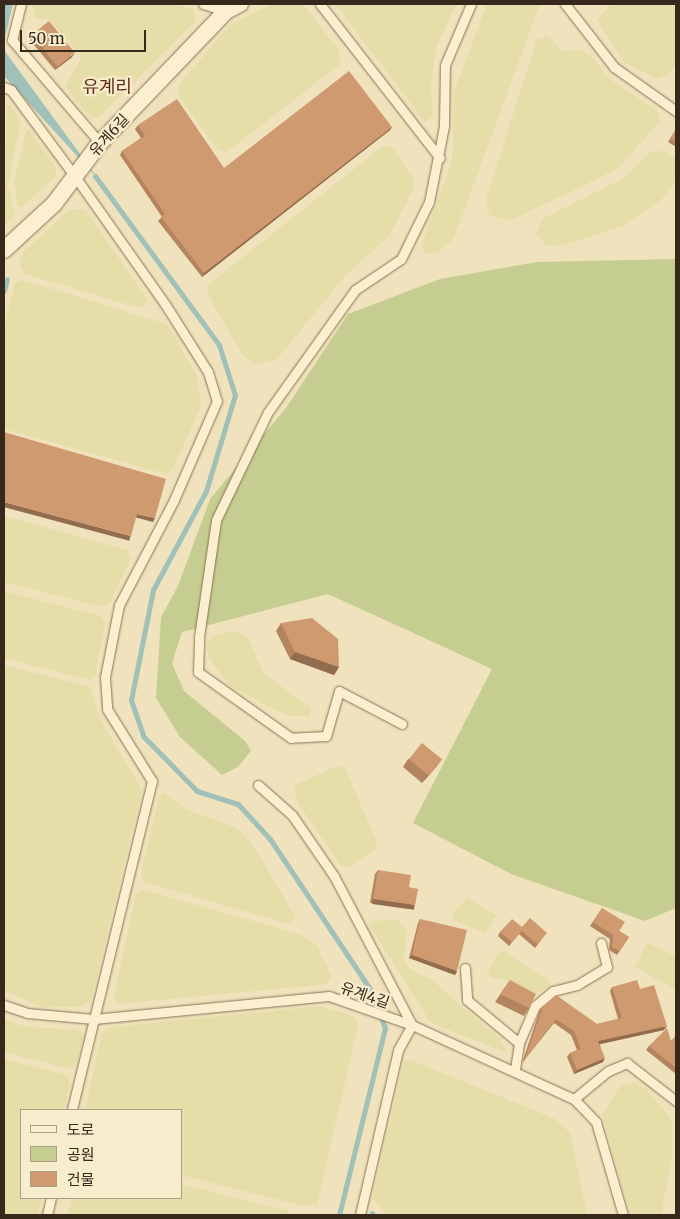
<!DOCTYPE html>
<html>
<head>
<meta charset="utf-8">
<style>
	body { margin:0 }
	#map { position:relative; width:680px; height:1219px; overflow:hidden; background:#f0e2bc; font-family:Merriweather,"Noto Sans KR",serif }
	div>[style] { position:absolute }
	.farmland>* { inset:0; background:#e6dea9 }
	.green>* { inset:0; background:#c5ce90 }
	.water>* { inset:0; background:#a0c1b8 }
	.stream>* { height:5px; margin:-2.5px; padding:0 2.5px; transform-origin:2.5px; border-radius:2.5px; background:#a0c1b8 }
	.roads { filter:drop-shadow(0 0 1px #887255) drop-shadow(0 0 1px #887255) }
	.lane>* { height:9px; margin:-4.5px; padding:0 4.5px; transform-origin:4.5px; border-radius:4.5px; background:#fbefd0 }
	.street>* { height:16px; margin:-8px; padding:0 8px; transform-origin:8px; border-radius:8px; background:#fbefd0 }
	.wall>* { inset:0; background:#b38460 }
	.shaded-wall>* { inset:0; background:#926c4e; transform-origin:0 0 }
	.building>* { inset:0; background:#d09a70; transform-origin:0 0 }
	span { translate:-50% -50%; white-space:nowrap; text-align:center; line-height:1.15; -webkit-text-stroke:4.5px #f7eccc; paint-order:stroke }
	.street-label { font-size:15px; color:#36291b }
	.quarter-label { font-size:18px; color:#652a18 }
	.frame { position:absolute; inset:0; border:5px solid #36291b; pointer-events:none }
	.legend { position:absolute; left:20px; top:1109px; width:162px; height:90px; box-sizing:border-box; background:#f7eccc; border:1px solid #aa9e85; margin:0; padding:6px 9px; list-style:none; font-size:15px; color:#36291b }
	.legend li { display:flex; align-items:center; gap:10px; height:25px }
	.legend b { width:25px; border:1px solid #aa9e85 }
	.scale { position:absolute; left:20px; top:30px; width:126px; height:22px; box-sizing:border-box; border:2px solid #36291b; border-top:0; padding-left:6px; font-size:15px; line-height:18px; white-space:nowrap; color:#36291b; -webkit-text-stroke:4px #f7eccc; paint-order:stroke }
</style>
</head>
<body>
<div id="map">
	<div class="farmland">
		<div style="clip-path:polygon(33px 4px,174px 4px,192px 9px,195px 15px,194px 23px,99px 117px,90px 117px,65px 87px,82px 56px,49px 20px,35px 18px)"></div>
		<div style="clip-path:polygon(272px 4px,303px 4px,339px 51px,340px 64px,227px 152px,218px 150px,179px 97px,178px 86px,230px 25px)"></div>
		<div style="clip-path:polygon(335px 4px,456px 4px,436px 48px,431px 87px,433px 116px,425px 122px)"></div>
		<div style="clip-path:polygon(487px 4px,540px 4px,454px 238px,437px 253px,425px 254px,421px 246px,452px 161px,454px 92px)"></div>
		<div style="clip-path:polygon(612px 4px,676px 4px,676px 63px,669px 74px,657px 79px,624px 62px,597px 20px)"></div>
		<div style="clip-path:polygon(548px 36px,562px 51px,580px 49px,593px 58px,609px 79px,658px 111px,660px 122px,617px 169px,510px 221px,489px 215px,486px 199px,537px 39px)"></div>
		<div style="clip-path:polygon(7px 103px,21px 120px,8px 185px,15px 216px,4px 225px)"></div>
		<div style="clip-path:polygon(27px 128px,56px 167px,55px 177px,23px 206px,18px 206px,14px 181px)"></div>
		<div style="clip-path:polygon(391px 146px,414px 178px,413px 190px,390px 235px,346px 275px,277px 359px,256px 365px,243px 356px,208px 295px,209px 284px,382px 147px)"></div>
		<div style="clip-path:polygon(662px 151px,676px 159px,676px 182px,661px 200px,623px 226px,560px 246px,547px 246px,536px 234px,542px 219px,624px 178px,649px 152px)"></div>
		<div style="clip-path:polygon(85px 209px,148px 301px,140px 308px,25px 274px,19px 263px,23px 252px,69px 210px)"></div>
		<div style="clip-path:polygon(23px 280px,167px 324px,196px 374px,201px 406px,174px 467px,166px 474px,4px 429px,4px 327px,15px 283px)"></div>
		<div style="clip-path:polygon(4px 516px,127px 550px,130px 559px,110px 603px,102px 607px,4px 582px)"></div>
		<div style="clip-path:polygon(4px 591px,101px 616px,105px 625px,95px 677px,89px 680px,4px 658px)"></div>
		<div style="clip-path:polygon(237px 631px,248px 638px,263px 673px,311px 708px,310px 716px,288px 716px,231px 687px,209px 658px,206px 643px,214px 635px)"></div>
		<div style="clip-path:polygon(4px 665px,91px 687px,99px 717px,142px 790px,91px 1001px,80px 1007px,41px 1007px,4px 990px)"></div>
		<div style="clip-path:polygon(337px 766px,345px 768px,376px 841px,375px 850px,348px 867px,341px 866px,299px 805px,293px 786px)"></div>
		<div style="clip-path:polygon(164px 792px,185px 809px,237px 828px,253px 845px,296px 918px,290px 924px,144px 882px,141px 874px,159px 796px)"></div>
		<div style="clip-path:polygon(144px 890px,302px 935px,317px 946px,332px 976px,328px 984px,119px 1004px,114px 996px,136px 893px)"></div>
		<div style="clip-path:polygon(467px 898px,496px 915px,485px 934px,454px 920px,453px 913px)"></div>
		<div style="clip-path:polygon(397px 920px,407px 930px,404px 959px,409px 969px,431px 979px,500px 1039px,507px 1053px,431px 1023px,370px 926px,372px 921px)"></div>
		<div style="clip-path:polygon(647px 943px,676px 956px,676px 990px,635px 967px)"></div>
		<div style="clip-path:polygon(503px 951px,549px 980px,550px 986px,535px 994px,503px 979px,491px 978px,488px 971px,497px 954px)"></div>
		<div style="clip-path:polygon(320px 1006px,353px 1016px,358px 1025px,317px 1205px,304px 1206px,181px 1175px,181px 1110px,85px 1110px,102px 1033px,111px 1027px)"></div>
		<div style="clip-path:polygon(4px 1019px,27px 1027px,79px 1030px,84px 1035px,76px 1064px,70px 1069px,4px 1052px)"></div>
		<div style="clip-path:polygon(4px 1059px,67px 1075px,70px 1085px,64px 1110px,21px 1110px,21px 1198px,42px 1198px,38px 1215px,4px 1215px)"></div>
		<div style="clip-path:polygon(411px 1060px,555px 1119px,570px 1133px,587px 1215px,387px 1215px,373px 1199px,374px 1189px,404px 1061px)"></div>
		<div style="clip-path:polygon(634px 1082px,647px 1090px,672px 1120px,672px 1156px,661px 1215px,635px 1215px,629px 1210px,602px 1115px,620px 1086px)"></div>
		<div style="clip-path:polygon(181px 1184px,288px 1211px,290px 1215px,67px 1215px,72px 1198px,181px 1198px)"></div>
	</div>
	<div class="green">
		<div style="clip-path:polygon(676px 259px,676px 908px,645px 921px,511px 874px,413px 823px,492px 669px,328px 594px,182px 632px,172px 663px,184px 691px,245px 741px,251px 751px,238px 767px,222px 775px,180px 737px,156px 698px,161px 617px,178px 586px,210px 499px,286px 408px,348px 314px,440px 279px,537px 262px)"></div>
	</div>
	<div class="water">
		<div style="clip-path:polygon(4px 4px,13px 4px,4px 41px)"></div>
		<div style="clip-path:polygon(4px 50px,99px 180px,4px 76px)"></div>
	</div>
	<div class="stream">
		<div style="left:95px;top:176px;width:210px;rotate:53.7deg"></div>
		<div style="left:219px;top:345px;width:52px;rotate:72.3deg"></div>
		<div style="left:235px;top:395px;width:100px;rotate:106.8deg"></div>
		<div style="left:206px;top:491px;width:112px;rotate:118.2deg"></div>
		<div style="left:153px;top:590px;width:112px;rotate:101.3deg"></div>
		<div style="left:131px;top:700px;width:39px;rotate:71deg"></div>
		<div style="left:144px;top:737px;width:76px;rotate:45.5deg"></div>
		<div style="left:197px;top:791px;width:43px;rotate:17.6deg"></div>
		<div style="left:238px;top:804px;width:47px;rotate:47.6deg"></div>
		<div style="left:270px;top:839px;width:180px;rotate:56.3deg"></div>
		<div style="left:370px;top:989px;width:42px;rotate:69deg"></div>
		<div style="left:385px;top:1028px;width:193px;rotate:103.8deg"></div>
		<div style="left:4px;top:291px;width:12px;rotate:-76deg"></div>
		<div style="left:372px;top:1213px;width:2px;rotate:63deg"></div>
	</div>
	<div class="roads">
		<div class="lane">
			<div style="left:21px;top:4px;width:37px;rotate:104deg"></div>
			<div style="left:12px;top:40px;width:135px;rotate:49.5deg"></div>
			<div style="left:203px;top:4px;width:24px;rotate:17deg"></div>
			<div style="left:320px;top:4px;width:195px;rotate:52.1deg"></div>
			<div style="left:565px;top:4px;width:80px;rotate:52.1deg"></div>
			<div style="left:614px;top:67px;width:76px;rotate:35.4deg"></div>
			<div style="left:4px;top:87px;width:8px;rotate:23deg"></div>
			<div style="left:11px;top:90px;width:106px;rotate:53.5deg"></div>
			<div style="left:74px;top:175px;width:158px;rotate:54.8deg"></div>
			<div style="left:165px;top:304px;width:80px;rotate:57.7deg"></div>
			<div style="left:208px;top:372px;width:30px;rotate:73deg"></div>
			<div style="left:217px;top:401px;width:108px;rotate:113.5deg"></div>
			<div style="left:174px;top:500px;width:119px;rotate:117.6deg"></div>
			<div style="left:119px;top:605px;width:73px;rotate:101deg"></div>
			<div style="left:105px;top:677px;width:32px;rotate:86deg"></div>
			<div style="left:107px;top:709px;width:85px;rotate:58deg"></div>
			<div style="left:152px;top:781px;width:339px;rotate:103.7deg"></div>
			<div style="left:402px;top:724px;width:71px;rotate:-152.4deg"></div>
			<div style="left:339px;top:691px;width:47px;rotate:106.1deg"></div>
			<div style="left:326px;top:736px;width:35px;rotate:177deg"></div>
			<div style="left:291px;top:738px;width:114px;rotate:-144.6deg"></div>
			<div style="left:198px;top:672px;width:35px;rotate:-88deg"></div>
			<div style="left:199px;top:637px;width:118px;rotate:-81.7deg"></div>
			<div style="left:216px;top:520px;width:120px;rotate:-64.3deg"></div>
			<div style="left:268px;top:412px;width:150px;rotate:-54.5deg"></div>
			<div style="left:355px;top:290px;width:55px;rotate:-34deg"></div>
			<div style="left:401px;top:259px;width:64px;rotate:-63.8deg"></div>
			<div style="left:429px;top:202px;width:77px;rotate:-78.8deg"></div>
			<div style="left:444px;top:126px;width:61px;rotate:-89.1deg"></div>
			<div style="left:445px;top:65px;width:66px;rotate:-66.9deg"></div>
			<div style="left:258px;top:785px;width:45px;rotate:41.4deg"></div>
			<div style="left:292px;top:815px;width:74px;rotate:55.5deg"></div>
			<div style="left:334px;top:876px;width:168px;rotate:62.4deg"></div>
			<div style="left:465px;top:968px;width:32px;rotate:86deg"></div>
			<div style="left:467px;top:1000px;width:67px;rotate:39.6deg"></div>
			<div style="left:4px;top:1005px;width:24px;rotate:19deg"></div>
			<div style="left:27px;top:1013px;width:67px;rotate:5.1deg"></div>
			<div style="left:94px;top:1019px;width:236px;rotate:-5.6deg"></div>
			<div style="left:329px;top:996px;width:88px;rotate:19.3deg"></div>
			<div style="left:412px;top:1025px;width:178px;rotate:24.6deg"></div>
			<div style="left:574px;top:1099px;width:32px;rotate:46deg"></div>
			<div style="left:596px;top:1122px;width:97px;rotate:73.8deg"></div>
			<div style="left:515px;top:1069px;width:26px;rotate:-81deg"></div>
			<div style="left:519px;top:1043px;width:40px;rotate:-66.6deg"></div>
			<div style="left:535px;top:1006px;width:23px;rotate:-40deg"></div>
			<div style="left:553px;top:991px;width:25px;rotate:-14deg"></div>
			<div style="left:577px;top:985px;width:35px;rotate:-31deg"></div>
			<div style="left:607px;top:967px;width:25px;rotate:-104deg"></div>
			<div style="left:574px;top:1099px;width:44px;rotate:-39.5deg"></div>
			<div style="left:608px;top:1071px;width:21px;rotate:-23deg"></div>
			<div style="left:627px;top:1063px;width:62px;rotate:37.8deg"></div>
			<div style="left:47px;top:1215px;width:17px;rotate:-77deg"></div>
			<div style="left:360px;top:1215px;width:169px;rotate:-77deg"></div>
			<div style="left:398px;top:1050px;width:29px;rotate:-61deg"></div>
		</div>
		<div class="street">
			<div style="left:4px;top:250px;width:68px;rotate:-42.6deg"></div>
			<div style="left:54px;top:204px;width:76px;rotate:-53deg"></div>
			<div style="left:100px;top:143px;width:182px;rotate:-46.3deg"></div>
			<div style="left:226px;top:11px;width:16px;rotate:-27deg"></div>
		</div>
	</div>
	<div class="wall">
		<div style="clip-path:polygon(32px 35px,72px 57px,55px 70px,29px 39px)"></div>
		<div style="clip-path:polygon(138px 125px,224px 168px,392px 127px,390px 130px,202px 277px,158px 221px,162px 217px,120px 155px,122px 151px,141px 138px,135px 129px)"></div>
		<div style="clip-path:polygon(676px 129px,676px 147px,668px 142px)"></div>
		<div style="clip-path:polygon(281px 623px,339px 667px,334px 675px,290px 659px,276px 631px)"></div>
		<div style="clip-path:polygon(408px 759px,442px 759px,436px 767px,422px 783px,403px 767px)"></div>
		<div style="clip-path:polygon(378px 870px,409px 887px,413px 909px,370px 903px,375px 874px)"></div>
		<div style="clip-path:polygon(602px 908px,619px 931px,629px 937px,617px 955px,609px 950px,610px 939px,590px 926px)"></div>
		<div style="clip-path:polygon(420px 919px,457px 971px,455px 975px,409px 958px,418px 923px)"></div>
		<div style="clip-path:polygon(522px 927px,544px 936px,535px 948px,519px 934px,509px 946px,498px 936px,500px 932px)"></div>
		<div style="clip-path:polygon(510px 980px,529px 1008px,524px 1016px,495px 1002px)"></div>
		<div style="clip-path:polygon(612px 987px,640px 989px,664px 1030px,600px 1044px,603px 1062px,574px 1074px,567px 1057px,570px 1053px,577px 1050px,571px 1035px,554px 1023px,522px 1063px,540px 1010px,543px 1006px,597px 1024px,618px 1019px,610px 991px)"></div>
		<div style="clip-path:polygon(676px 1036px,676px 1074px,646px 1050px,649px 1046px,671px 1041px)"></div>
	</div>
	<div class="shaded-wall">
		<div style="clip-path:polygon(75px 53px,72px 57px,55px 70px,58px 67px)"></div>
		<div style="clip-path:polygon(392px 127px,390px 130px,202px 277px,204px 273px)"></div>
		<div style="left:4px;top:502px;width:131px;height:5px;rotate:15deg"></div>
		<div style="clip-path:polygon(137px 514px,155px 518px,153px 522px,134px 517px)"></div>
		<div style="clip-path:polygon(295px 652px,339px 667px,334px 675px,290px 659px)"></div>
		<div style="clip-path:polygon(442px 759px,436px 767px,422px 783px,427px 776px)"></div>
		<div style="left:373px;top:899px;width:42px;height:5px;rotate:8deg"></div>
		<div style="clip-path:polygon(412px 955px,457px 971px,455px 975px,409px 958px)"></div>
		<div style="clip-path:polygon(667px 1026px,664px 1030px,596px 1045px,598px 1041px)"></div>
		<div style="clip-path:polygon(605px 1058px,603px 1062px,574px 1074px,577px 1070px)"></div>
	</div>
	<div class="building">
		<div style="left:49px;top:21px;width:41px;height:22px;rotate:51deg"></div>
		<div style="clip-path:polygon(349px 71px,392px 127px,204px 273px,161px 217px,165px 214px,122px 151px,145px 136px,138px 125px,177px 99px,224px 168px)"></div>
		<div style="clip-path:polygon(676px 129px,676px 142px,671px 138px)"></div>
		<div style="clip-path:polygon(4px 432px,166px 479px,155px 518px,137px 514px,131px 536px,4px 502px)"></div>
		<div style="clip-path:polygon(312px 618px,338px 639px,339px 667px,295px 652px,281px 623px)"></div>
		<div style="left:422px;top:743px;width:26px;height:21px;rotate:39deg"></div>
		<div style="clip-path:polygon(378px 870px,411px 875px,409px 887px,418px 889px,415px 905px,373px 899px)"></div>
		<div style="clip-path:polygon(602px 908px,625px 922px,619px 931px,629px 937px,620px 951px,612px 947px,613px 935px,593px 922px)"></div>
		<div style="clip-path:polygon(530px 918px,547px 933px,537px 944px,522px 931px,512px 942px,500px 932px,512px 919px,522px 927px)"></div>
		<div style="clip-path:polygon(420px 919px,467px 930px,457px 971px,412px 955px)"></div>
		<div style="clip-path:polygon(510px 980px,536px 994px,529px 1008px,500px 994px)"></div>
		<div style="clip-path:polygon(637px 980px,640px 989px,654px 985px,667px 1026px,598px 1041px,605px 1058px,577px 1070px,570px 1053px,581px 1049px,574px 1031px,556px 1019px,525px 1059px,543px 1006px,556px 995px,597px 1024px,622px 1018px,612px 987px)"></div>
		<div style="clip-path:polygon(667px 1028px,671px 1041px,676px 1036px,676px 1068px,649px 1046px)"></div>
	</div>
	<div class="street-label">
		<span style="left:109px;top:135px;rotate:-48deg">유계6길</span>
		<span style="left:365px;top:995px;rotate:19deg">유계4길</span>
	</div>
	<div class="quarter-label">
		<span style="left:107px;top:87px">유계리</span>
	</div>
	<div class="frame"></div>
	<ul class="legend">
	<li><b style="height:6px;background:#fbefd0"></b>도로</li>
	<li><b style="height:14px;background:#c5ce90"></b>공원</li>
	<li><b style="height:14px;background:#d09a70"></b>건물</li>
	</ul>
	<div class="scale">50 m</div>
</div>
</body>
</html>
